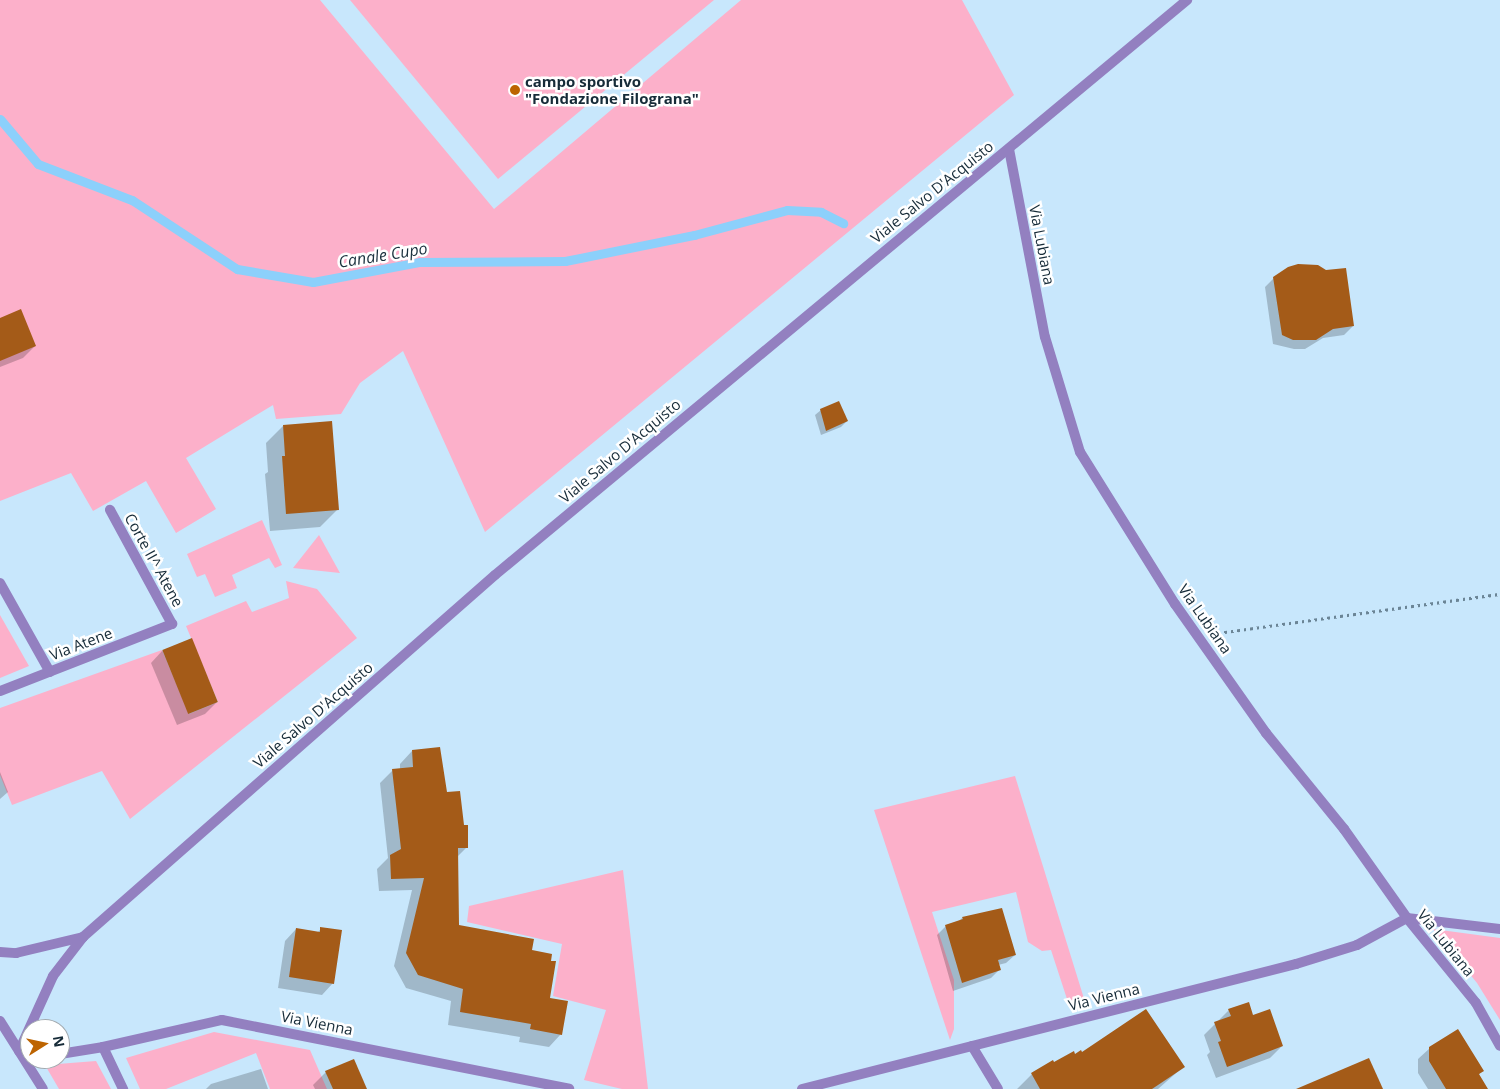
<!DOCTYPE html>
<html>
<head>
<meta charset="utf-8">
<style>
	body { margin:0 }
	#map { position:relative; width:1500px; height:1089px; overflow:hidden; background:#c8e7fc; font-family:"Open Sans",sans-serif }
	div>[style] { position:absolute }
	.green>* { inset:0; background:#fcb0ca }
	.shadow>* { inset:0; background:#0003 }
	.stream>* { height:9px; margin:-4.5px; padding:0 4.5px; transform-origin:4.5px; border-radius:4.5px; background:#8cd0fb }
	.building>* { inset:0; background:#a45b18; transform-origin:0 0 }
	.path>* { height:3px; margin-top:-1.5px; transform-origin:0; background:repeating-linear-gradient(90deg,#6b8596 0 2.5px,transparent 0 6.5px) }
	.service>* { height:10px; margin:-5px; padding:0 5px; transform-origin:5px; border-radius:5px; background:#9380c0 }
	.minor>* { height:10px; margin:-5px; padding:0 5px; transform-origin:5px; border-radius:5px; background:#9380c0 }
	.tertiary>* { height:10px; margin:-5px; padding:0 5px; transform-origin:5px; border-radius:5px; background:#9380c0 }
	.dots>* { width:14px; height:14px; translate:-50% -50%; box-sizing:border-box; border:2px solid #fff; border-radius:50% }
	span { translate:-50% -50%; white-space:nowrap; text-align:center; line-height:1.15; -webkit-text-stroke:5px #fff; paint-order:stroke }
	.poi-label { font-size:15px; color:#162b38; font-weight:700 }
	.left { translate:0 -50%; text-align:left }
	.street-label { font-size:15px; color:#162b38 }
	.water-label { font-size:16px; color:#1b313e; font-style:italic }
	.north { position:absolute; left:20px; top:1019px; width:50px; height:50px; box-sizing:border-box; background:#fff; border:1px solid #a2aaaf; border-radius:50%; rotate:80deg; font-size:14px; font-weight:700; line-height:20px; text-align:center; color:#162b38 }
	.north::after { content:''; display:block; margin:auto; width:18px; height:22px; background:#bd6401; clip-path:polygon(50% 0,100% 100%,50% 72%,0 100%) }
</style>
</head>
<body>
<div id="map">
	<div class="green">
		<div style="clip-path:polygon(0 0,320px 0,494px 209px,741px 0,962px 0,1014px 95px,485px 532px,403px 351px,360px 383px,341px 414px,276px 419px,273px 405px,186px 458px,216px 509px,176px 533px,146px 481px,93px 511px,71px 473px,0 501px)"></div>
		<div style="clip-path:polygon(350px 0,714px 0,498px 179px)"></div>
		<div style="clip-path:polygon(262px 520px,282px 565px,275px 568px,269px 558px,232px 575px,237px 588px,215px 597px,205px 574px,197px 577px,187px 554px)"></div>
		<div style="clip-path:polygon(319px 535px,340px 573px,293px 568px)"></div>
		<div style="clip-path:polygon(286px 581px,317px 589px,357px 638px,130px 819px,102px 771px,12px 805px,0 775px,0 708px,162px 650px,189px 714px,218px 702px,186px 626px,246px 601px,252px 612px,289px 598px)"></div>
		<div style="clip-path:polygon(0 615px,29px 666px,0 678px)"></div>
		<div style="clip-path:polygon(1015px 776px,1086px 1005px,1067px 999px,1051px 950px,1042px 951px,1028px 942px,1016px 892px,932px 912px,954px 980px,954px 1029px,950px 1040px,874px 810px)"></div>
		<div style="clip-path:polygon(623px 870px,648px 1089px,622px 1089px,584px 1080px,606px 1010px,553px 996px,562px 944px,467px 922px,469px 906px)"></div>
		<div style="clip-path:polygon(1433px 929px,1500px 938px,1500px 1020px,1477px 983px)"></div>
		<div style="clip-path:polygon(214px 1032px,310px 1050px,327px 1089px,270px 1089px,256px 1053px,166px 1089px,140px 1089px,126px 1058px)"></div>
		<div style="clip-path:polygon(96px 1061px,111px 1089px,59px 1089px,45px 1065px)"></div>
	</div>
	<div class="shadow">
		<div style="clip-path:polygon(1274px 278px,1353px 326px,1344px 335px,1323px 338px,1305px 349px,1294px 349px,1273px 344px,1265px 287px)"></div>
		<div style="clip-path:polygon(0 319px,35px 346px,23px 358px,0 367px)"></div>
		<div style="clip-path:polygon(821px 410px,847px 421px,841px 427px,821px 435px,815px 415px)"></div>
		<div style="clip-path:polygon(283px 426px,338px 509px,320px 527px,270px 531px,265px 474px,268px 472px,266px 443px)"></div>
		<div style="clip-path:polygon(191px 640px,217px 702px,205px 714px,177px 725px,151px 663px,162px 651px)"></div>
		<div style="clip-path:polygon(412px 751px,446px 793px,466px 848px,457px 857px,457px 926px,530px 951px,561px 1034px,549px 1047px,519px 1042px,520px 1037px,448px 1025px,451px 1001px,406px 988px,394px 966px,412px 890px,379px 891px,377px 869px,388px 858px,380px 783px,393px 770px,400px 770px,400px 764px)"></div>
		<div style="clip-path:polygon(0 772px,8px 792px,0 799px)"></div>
		<div style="clip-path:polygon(1001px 909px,1015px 955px,1006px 963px,998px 965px,1000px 969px,991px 978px,953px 991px,937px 935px,946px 926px,958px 922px,962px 918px)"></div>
		<div style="clip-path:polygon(296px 929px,317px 933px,321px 929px,333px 983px,322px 995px,278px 988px,285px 941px)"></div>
		<div style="clip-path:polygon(1229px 1010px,1253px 1017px,1282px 1046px,1270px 1058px,1216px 1078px,1207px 1055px,1210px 1052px,1204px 1035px)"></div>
		<div style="clip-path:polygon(1430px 1048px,1482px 1071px,1478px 1075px,1479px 1089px,1428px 1089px,1418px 1073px,1418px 1059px)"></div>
		<div style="clip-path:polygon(1075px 1055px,1183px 1067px,1158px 1089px,1017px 1089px,1032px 1074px,1053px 1062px,1054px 1064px)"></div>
		<div style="clip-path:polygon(261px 1069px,268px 1089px,206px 1089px,211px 1084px)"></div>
		<div style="clip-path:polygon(326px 1072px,366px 1089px,315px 1089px,313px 1085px)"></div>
	</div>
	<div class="stream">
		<div style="left:0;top:119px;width:59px;rotate:49.8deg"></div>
		<div style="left:38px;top:164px;width:101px;rotate:21deg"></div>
		<div style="left:132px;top:200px;width:126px;rotate:33.3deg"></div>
		<div style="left:237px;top:269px;width:77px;rotate:9.7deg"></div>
		<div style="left:313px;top:282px;width:109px;rotate:-10.6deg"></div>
		<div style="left:420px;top:262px;width:145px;rotate:-0.4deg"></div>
		<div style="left:565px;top:261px;width:132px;rotate:-11.4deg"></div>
		<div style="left:694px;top:235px;width:96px;rotate:-15deg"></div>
		<div style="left:787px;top:210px;width:34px;rotate:3deg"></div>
		<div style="left:821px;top:212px;width:25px;rotate:27deg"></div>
	</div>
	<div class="building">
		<div style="clip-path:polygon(1298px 264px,1318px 265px,1326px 270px,1346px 268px,1354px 326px,1333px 329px,1316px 340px,1293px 340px,1282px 335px,1273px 277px,1288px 267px)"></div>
		<div style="clip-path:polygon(21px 309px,36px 346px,0 361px,0 318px)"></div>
		<div style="clip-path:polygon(839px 401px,848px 421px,826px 431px,820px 409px)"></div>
		<div style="clip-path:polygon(332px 421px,339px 510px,286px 514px,282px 456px,285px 456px,283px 425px)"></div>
		<div style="left:192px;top:638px;width:69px;height:32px;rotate:68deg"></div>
		<div style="clip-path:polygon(440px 747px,447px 792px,460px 791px,464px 825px,468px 825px,468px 848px,458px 848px,459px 925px,534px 939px,532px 950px,552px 954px,551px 961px,556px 961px,550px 998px,568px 1001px,562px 1035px,530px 1029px,531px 1024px,460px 1012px,463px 989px,418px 975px,406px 953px,424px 878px,391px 879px,390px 855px,401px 849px,392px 769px,413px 767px,412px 750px)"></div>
		<div style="clip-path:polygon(1002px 908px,1016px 955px,998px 960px,1001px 970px,962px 983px,945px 925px,963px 919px,962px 917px)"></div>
		<div style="clip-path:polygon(320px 927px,342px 930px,334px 984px,289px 977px,296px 928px,320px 932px)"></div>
		<div style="clip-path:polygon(1249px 1002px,1253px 1015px,1270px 1009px,1283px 1046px,1227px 1067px,1218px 1042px,1221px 1041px,1214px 1022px,1231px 1016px,1228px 1009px)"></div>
		<div style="clip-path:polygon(1146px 1009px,1185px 1067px,1152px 1089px,1040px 1089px,1031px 1073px,1053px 1060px,1054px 1062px,1074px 1051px,1075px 1054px,1081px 1050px,1082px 1052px)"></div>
		<div style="clip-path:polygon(1458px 1029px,1484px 1071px,1479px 1074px,1488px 1089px,1446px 1089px,1429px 1061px,1429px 1047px)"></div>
		<div style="clip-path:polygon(1369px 1058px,1383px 1089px,1296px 1089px)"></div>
		<div style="clip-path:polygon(354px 1059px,367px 1089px,333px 1089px,325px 1071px)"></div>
	</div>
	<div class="path">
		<div style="left:1218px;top:633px;width:285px;rotate:-7.9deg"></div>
	</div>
	<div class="service">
		<div style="left:103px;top:1047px;width:47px;rotate:64.5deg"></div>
	</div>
	<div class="minor">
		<div style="left:1009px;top:149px;width:191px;rotate:79.2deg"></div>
		<div style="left:1045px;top:337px;width:120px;rotate:73.1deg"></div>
		<div style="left:1080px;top:452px;width:179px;rotate:58deg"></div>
		<div style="left:1175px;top:604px;width:158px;rotate:54.8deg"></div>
		<div style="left:1266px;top:733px;width:124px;rotate:50.9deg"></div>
		<div style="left:1344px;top:829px;width:109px;rotate:54.7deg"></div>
		<div style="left:1407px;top:918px;width:109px;rotate:50.9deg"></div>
		<div style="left:1476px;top:1003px;width:49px;rotate:60.8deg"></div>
		<div style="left:0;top:583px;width:102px;rotate:60.7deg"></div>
		<div style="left:0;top:691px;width:185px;rotate:-21.3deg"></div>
		<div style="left:172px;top:624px;width:130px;rotate:-118.5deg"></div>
		<div style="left:972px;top:1046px;width:50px;rotate:58.8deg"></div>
		<div style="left:60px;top:1054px;width:44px;rotate:-9.2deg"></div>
		<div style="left:103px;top:1047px;width:122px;rotate:-12.8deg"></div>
		<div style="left:222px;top:1020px;width:354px;rotate:11.2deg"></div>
		<div style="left:802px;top:1089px;width:510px;rotate:-14.2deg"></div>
		<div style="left:1296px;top:964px;width:64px;rotate:-17.3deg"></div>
		<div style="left:1357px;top:945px;width:57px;rotate:-28.4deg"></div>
		<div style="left:1407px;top:918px;width:94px;rotate:6.7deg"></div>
	</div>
	<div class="tertiary">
		<div style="left:0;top:952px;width:16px;rotate:4deg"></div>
		<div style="left:16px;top:953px;width:69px;rotate:-13.4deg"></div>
		<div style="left:0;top:1021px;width:80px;rotate:57.7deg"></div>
		<div style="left:19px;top:1051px;width:82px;rotate:-65.6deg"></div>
		<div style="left:53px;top:976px;width:49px;rotate:-52.4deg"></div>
		<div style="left:83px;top:937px;width:548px;rotate:-41.3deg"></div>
		<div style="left:495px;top:575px;width:900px;rotate:-39.72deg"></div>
	</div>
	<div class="dots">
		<div style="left:515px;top:90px;background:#bd6401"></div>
	</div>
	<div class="poi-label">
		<span class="left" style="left:525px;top:90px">campo sportivo<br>"Fondazione Filograna"</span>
	</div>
	<div class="street-label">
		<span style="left:932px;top:192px;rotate:-39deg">Viale Salvo D'Acquisto</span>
		<span style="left:1042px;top:245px;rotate:79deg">Via Lubiana</span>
		<span style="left:620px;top:451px;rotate:-40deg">Viale Salvo D'Acquisto</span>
		<span style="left:154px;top:560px;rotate:61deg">Corte II^ Atene</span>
		<span style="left:1205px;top:619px;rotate:55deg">Via Lubiana</span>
		<span style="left:81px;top:644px;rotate:-21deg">Via Atene</span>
		<span style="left:313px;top:715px;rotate:-41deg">Viale Salvo D'Acquisto</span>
		<span style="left:1446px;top:943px;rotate:51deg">Via Lubiana</span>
		<span style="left:1104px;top:997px;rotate:-14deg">Via Vienna</span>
		<span style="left:317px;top:1023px;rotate:11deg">Via Vienna</span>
	</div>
	<div class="water-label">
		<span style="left:383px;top:255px;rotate:-9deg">Canale Cupo</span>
	</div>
	<div class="north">N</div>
</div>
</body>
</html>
